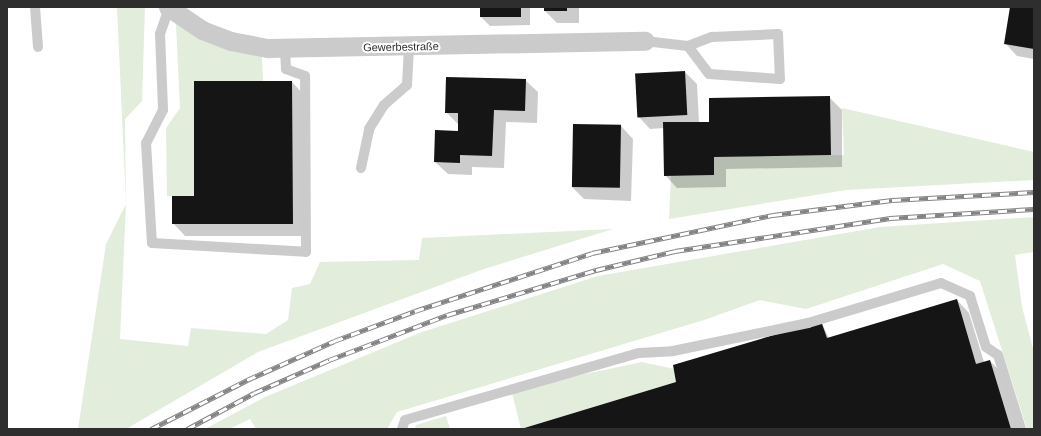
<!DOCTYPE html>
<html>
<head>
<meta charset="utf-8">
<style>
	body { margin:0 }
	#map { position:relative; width:1041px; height:436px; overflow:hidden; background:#fff; font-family:Arial,sans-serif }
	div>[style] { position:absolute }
	.green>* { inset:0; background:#e2eddb }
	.shadow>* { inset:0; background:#0003 }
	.building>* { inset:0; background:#151515; transform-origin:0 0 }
	.lane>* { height:10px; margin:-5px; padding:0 5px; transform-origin:5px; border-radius:5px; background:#cbcbcb }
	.street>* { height:19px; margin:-9.5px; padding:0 9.5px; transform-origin:9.5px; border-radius:9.5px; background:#cbcbcb }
	.rail>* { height:4.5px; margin-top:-2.25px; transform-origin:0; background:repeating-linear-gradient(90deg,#fff 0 9px,#838383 0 18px); box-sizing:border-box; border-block:1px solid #838383 }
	span { translate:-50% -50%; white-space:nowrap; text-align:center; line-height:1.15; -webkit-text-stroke:4px #fff; paint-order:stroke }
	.street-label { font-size:11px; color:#2e2e2e }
	.frame { position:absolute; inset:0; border:8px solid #2e2e2e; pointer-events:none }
</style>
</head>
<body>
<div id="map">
	<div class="green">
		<div style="clip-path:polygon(117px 7px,145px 7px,142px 101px,125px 119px,126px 204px,120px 339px,188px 346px,191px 328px,266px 334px,288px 320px,292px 288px,310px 284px,320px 262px,419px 260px,422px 238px,613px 229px,484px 269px,258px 352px,126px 429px,78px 429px,106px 244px,126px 204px)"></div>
		<div style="clip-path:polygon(176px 24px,203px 40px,262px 56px,263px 81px,194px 81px,194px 196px,167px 196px,166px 128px,180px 108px)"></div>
		<div style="clip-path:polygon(842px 108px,1034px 152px,1034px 180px,846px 190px,669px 219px,671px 176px,714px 175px,714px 157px,844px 155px)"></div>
		<div style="clip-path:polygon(1034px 217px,1034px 252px,1015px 255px,1022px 307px,1034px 352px,1034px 429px,1027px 429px,980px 281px,943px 264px,806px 309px,760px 300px,704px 320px,397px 412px,387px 429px,256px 429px,250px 419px,229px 429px,205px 429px,265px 397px,422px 332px,598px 276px,880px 227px)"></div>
		<div style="clip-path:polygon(642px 362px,674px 369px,676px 382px,521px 429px,512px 393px,552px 381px)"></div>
		<div style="clip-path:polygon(446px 416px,450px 429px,415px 429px,416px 425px)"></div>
	</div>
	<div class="shadow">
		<div style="clip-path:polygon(481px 7px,530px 7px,530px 25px,490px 26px,481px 17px)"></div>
		<div style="clip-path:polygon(545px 7px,579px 7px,579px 23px,557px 23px,545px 11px)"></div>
		<div style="clip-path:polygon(1011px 7px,1034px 7px,1034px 59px,1017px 56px,1005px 43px)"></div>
		<div style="clip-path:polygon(685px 72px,697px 84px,699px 123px,710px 123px,829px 97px,842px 110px,842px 167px,726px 169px,726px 187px,677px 188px,665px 175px,664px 128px,650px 129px,638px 116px)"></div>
		<div style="clip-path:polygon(525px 80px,538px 92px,537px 123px,506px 122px,504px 168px,472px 167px,472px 175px,448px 174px,435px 162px,459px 132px,459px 125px,446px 112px)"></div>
		<div style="clip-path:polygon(292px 82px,304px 95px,305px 236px,185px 236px,173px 223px)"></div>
		<div style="clip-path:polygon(621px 126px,633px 139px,631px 201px,584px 199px,572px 187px)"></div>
		<div style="clip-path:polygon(957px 300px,969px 313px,984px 362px,990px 361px,1002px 373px,1019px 429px,523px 429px,678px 383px,821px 322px,829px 338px)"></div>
	</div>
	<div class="building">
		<div style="left:480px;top:7px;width:41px;height:10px"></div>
		<div style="left:544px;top:7px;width:23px;height:4px"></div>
		<div style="clip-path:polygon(1010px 7px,1034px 7px,1034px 49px,1004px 44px)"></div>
		<div style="left:685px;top:71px;width:44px;height:50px;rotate:87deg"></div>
		<div style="clip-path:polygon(446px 77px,526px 79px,525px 111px,494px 110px,492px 156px,460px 155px,460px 163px,434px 162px,435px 130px,458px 131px,458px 113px,445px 113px)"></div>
		<div style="clip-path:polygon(194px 81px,292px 81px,293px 224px,172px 224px,172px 196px,194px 196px)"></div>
		<div style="clip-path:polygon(830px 96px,831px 155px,714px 157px,714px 175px,664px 176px,663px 122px,709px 122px,709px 98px)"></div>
		<div style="left:573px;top:124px;width:48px;height:63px;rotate:1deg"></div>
		<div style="clip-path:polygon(957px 299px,976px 364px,990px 360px,1011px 429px,521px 429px,676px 382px,673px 365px,821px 321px,827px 338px)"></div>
	</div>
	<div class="lane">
		<div style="left:35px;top:7px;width:40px;rotate:85.7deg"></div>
		<div style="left:169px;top:8px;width:28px;rotate:109deg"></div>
		<div style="left:160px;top:34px;width:76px;rotate:87.7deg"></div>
		<div style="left:163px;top:110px;width:37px;rotate:117deg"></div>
		<div style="left:146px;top:143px;width:100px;rotate:86.6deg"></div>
		<div style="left:152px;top:243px;width:154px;rotate:3.3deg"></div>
		<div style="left:306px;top:252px;width:176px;rotate:-90.3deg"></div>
		<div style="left:305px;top:76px;width:20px;rotate:-160deg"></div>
		<div style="left:286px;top:69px;width:21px;rotate:-93deg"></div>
		<div style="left:645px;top:41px;width:43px;rotate:6.6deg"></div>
		<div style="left:688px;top:46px;width:26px;rotate:-21deg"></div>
		<div style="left:712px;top:37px;width:66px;rotate:-2.6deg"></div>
		<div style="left:778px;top:34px;width:45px;rotate:87.5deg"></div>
		<div style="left:780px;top:79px;width:71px;rotate:-176deg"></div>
		<div style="left:709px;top:74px;width:35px;rotate:-127deg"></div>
		<div style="left:361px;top:168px;width:40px;rotate:-78deg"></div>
		<div style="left:369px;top:129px;width:28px;rotate:-58deg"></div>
		<div style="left:384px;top:105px;width:30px;rotate:-41deg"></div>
		<div style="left:407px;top:85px;width:38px;rotate:-87deg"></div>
		<div style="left:402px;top:429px;width:9px;rotate:-72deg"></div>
		<div style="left:405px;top:420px;width:243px;rotate:-16deg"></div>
		<div style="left:639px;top:353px;width:34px;rotate:-3deg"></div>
		<div style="left:673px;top:351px;width:138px;rotate:-11.7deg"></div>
		<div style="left:808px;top:323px;width:139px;rotate:-16.7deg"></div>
		<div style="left:941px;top:283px;width:32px;rotate:24deg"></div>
		<div style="left:970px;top:296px;width:53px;rotate:72.6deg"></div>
		<div style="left:986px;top:347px;width:14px;rotate:34deg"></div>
		<div style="left:998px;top:355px;width:77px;rotate:72.7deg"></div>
	</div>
	<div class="street">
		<div style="left:168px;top:7px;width:41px;rotate:34.1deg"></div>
		<div style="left:202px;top:30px;width:31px;rotate:21deg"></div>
		<div style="left:231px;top:41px;width:38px;rotate:11deg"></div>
		<div style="left:268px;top:48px;width:377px;rotate:-1.1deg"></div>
	</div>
	<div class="rail">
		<div style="left:151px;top:429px;width:108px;rotate:-27deg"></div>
		<div style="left:247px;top:380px;width:95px;rotate:-24.1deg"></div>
		<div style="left:334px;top:341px;width:86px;rotate:-20.3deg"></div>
		<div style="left:415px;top:311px;width:186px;rotate:-18.1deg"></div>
		<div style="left:592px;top:253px;width:185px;rotate:-11.9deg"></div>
		<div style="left:773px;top:215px;width:120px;rotate:-7.2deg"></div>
		<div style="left:892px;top:200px;width:142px;rotate:-3.2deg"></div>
		<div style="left:187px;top:429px;width:76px;rotate:-28.2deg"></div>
		<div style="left:254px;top:393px;width:82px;rotate:-23.7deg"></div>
		<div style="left:329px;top:360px;width:126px;rotate:-20.9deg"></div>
		<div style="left:447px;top:315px;width:156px;rotate:-16.8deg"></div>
		<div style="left:596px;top:270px;width:81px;rotate:-13.5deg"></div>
		<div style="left:675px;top:251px;width:218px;rotate:-8.7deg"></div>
		<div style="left:890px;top:218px;width:144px;rotate:-3.6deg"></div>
	</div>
	<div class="street-label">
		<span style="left:401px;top:47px;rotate:-1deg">Gewerbestraße</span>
	</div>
	<div class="frame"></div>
</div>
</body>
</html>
